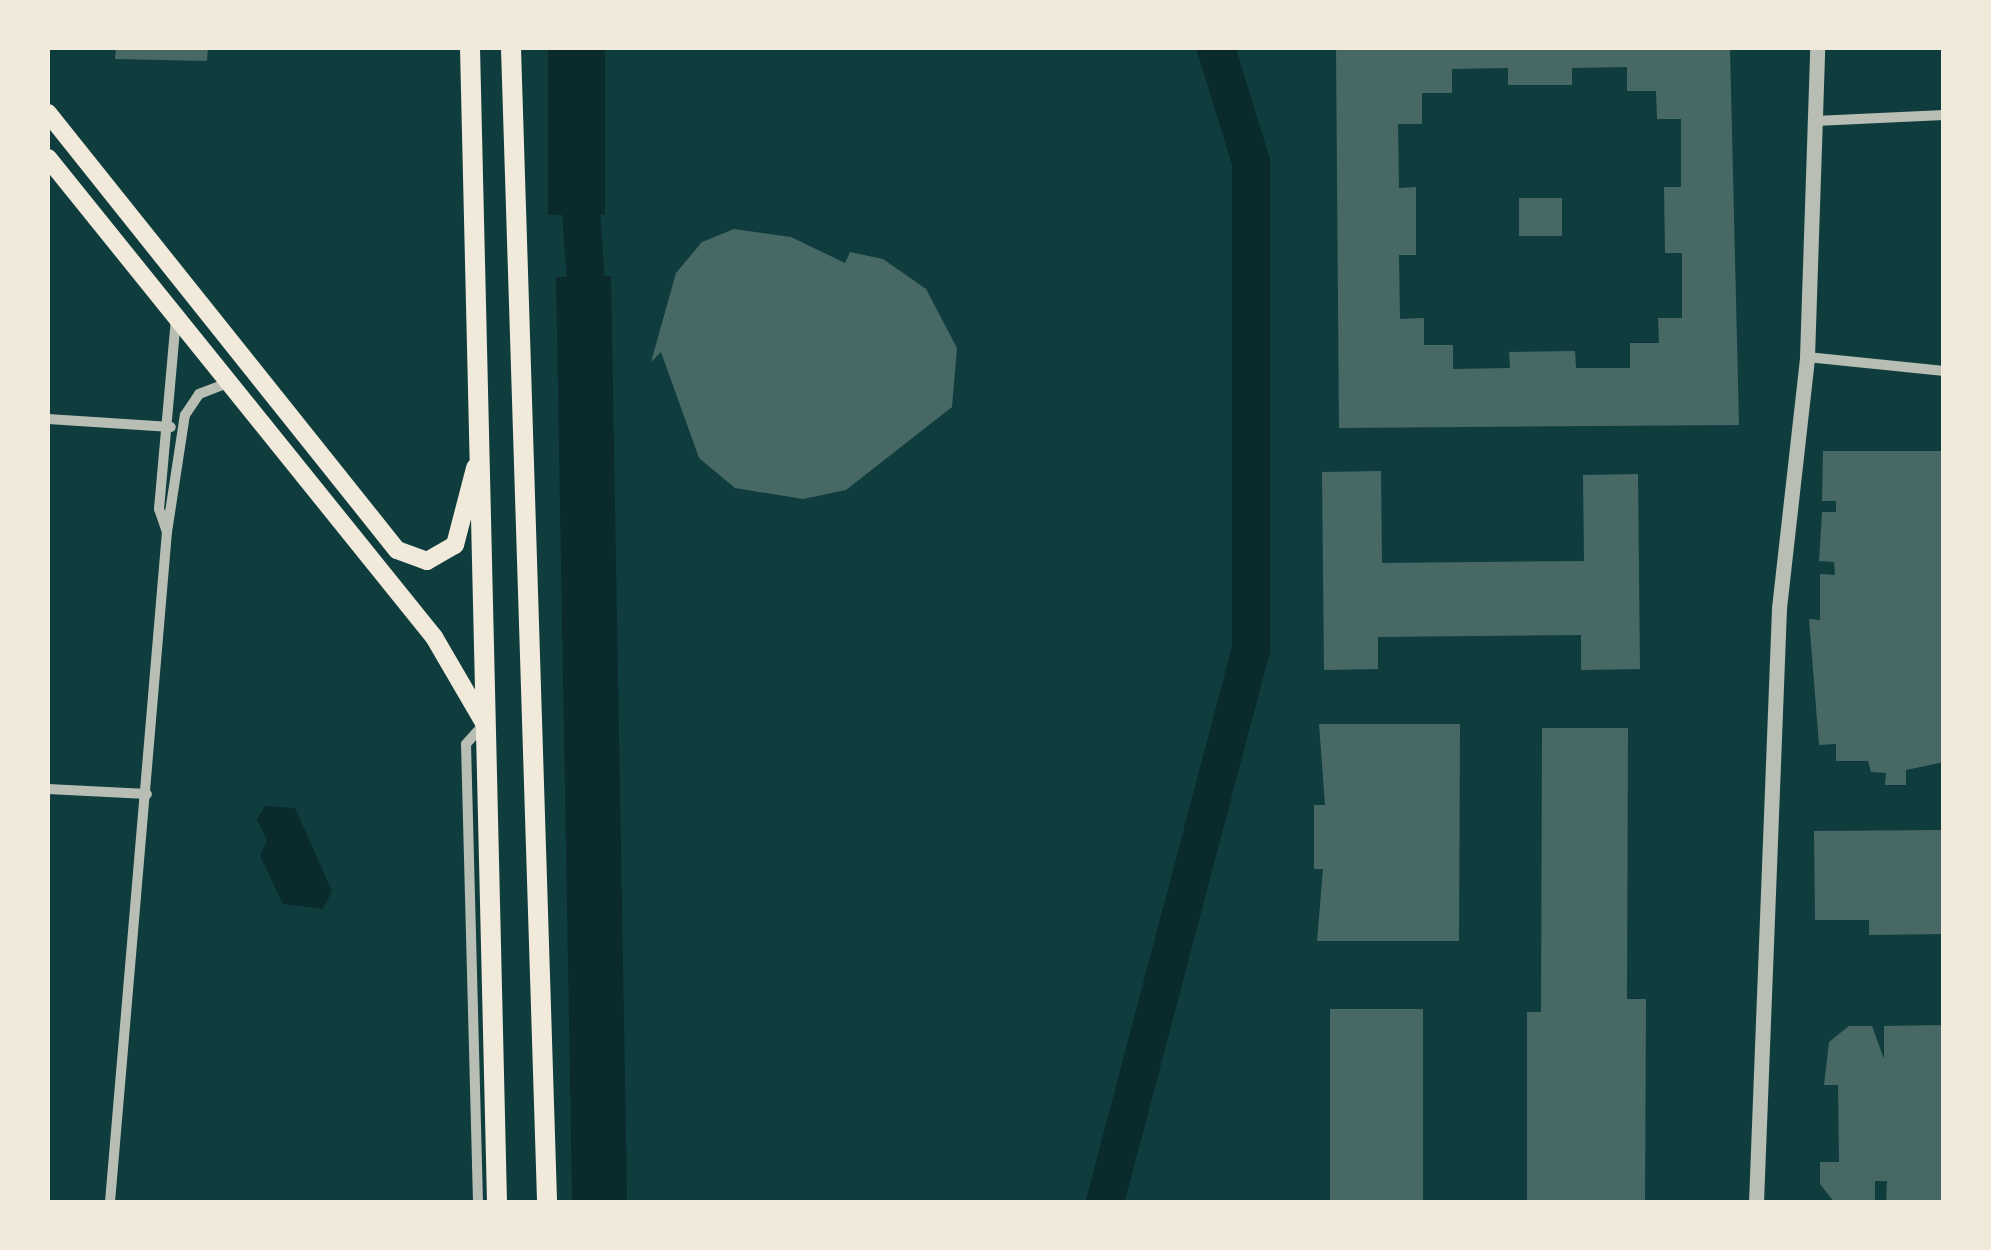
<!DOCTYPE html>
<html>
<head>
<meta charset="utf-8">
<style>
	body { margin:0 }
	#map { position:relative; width:1991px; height:1250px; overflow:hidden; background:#0f3d3e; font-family:Roboto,sans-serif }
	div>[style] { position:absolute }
	.water>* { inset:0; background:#0a2a2b; transform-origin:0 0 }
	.river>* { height:38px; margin:-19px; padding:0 19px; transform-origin:19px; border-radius:19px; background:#0a2a2b }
	.building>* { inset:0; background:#486865; transform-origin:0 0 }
	.minor>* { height:10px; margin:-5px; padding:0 5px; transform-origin:5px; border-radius:5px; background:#b8beb3 }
	.tertiary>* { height:15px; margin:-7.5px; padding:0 7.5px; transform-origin:7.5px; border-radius:7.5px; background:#b8beb3 }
	.secondary>* { height:18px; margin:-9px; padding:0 9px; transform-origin:9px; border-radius:9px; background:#f1e9da }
	.trunk>* { height:20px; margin:-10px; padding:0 10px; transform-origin:10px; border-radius:10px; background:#f1e9da }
	span { translate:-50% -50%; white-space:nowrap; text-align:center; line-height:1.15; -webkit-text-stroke:8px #f1e9da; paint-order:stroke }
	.frame { position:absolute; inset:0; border:50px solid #f1e9da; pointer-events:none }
</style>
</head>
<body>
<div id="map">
	<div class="water">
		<div style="left:548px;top:48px;width:57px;height:167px"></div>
		<div style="left:611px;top:276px;width:926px;height:55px;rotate:89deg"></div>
		<div style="clip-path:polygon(265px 806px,295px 808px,332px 891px,323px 909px,283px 904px,260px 856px,267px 840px,257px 820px)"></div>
	</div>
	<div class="river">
		<div style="left:578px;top:166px;width:160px;rotate:86.1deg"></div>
		<div style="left:1105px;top:1202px;width:572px;rotate:-75.21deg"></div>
		<div style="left:1251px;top:649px;width:487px;rotate:-90deg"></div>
		<div style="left:1251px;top:162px;width:119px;rotate:-107.1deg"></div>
	</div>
	<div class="building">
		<div style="clip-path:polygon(116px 48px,208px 48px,207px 61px,115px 59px)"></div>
		<div style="clip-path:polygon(evenodd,1336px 48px,1730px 48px,1739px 425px,1339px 428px,1336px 48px,1627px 67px,1627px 91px,1656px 91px,1657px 119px,1681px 119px,1681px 187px,1664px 187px,1665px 253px,1682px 253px,1682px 318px,1658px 318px,1659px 343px,1630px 343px,1630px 368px,1576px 368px,1575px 351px,1509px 352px,1510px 368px,1453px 369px,1453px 345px,1424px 345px,1424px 318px,1400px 319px,1399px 255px,1416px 255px,1416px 187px,1399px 188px,1398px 124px,1422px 124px,1422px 93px,1452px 93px,1452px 69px,1508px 68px,1508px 85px,1572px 85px,1572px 68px,1627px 67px)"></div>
		<div style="left:1519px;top:198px;width:43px;height:38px"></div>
		<div style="clip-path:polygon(734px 229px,791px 237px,845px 263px,850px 252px,883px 259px,926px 289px,957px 348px,952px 407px,846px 490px,803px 499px,735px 488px,699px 458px,661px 352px,651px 362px,676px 273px,702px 242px)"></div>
		<div style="clip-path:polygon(1823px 451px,1944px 451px,1944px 762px,1906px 770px,1906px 785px,1885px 785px,1886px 773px,1871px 772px,1868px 761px,1836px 761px,1836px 744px,1819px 745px,1809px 619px,1820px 620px,1820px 574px,1835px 575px,1834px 562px,1819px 561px,1822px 512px,1836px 512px,1836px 501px,1822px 501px)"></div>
		<div style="clip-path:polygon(1381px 471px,1382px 563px,1584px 561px,1583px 475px,1638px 474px,1640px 669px,1581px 670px,1581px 635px,1378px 637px,1378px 669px,1324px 670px,1322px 472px)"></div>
		<div style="clip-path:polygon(1319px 724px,1460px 724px,1459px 941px,1317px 941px,1323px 869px,1314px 869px,1314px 805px,1325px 805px)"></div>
		<div style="clip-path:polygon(1542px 728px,1628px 728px,1627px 999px,1646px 999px,1645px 1202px,1527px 1202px,1527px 1012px,1541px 1012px)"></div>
		<div style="clip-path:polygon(1944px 830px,1944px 934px,1869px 935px,1869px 920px,1815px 920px,1814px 831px)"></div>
		<div style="left:1330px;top:1009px;width:93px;height:193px"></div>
		<div style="clip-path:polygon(1944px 1025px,1944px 1202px,1886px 1202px,1887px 1181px,1875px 1181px,1875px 1202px,1834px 1202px,1820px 1184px,1820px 1162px,1839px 1162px,1838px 1085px,1824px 1085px,1829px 1042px,1849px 1026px,1872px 1026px,1884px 1059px,1884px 1026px)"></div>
	</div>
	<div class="minor">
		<div style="left:1815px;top:121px;width:129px;rotate:-2.7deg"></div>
		<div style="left:1807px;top:357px;width:138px;rotate:5.8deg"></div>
		<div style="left:48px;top:419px;width:123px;rotate:3.7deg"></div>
		<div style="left:167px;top:532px;width:118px;rotate:-81.3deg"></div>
		<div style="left:185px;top:415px;width:25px;rotate:-56deg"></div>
		<div style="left:199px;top:394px;width:31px;rotate:-21deg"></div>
		<div style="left:48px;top:789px;width:99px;rotate:2.9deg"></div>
		<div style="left:110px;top:1202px;width:672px;rotate:-85.14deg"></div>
		<div style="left:167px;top:532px;width:24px;rotate:-109deg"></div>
		<div style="left:159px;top:509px;width:192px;rotate:-84.9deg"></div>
		<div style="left:478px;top:1202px;width:458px;rotate:-91.5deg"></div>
		<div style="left:466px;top:744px;width:25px;rotate:-48deg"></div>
	</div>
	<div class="tertiary">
		<div style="left:1756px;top:1202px;width:594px;rotate:-87.78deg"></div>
		<div style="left:1779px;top:608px;width:253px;rotate:-83.6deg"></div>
		<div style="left:1807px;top:357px;width:309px;rotate:-88.1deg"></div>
	</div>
	<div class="secondary">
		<div style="left:48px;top:113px;width:559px;rotate:51.39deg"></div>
		<div style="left:397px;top:550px;width:32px;rotate:20deg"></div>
		<div style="left:427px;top:561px;width:32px;rotate:-30deg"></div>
		<div style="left:455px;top:545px;width:80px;rotate:-75.4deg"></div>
		<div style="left:48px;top:158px;width:615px;rotate:51.14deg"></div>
		<div style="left:434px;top:637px;width:99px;rotate:59.8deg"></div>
	</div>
	<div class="trunk">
		<div style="left:470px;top:48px;width:1154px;rotate:88.66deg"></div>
		<div style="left:511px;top:48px;width:1155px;rotate:88.21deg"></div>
	</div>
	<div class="frame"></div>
</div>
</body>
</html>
